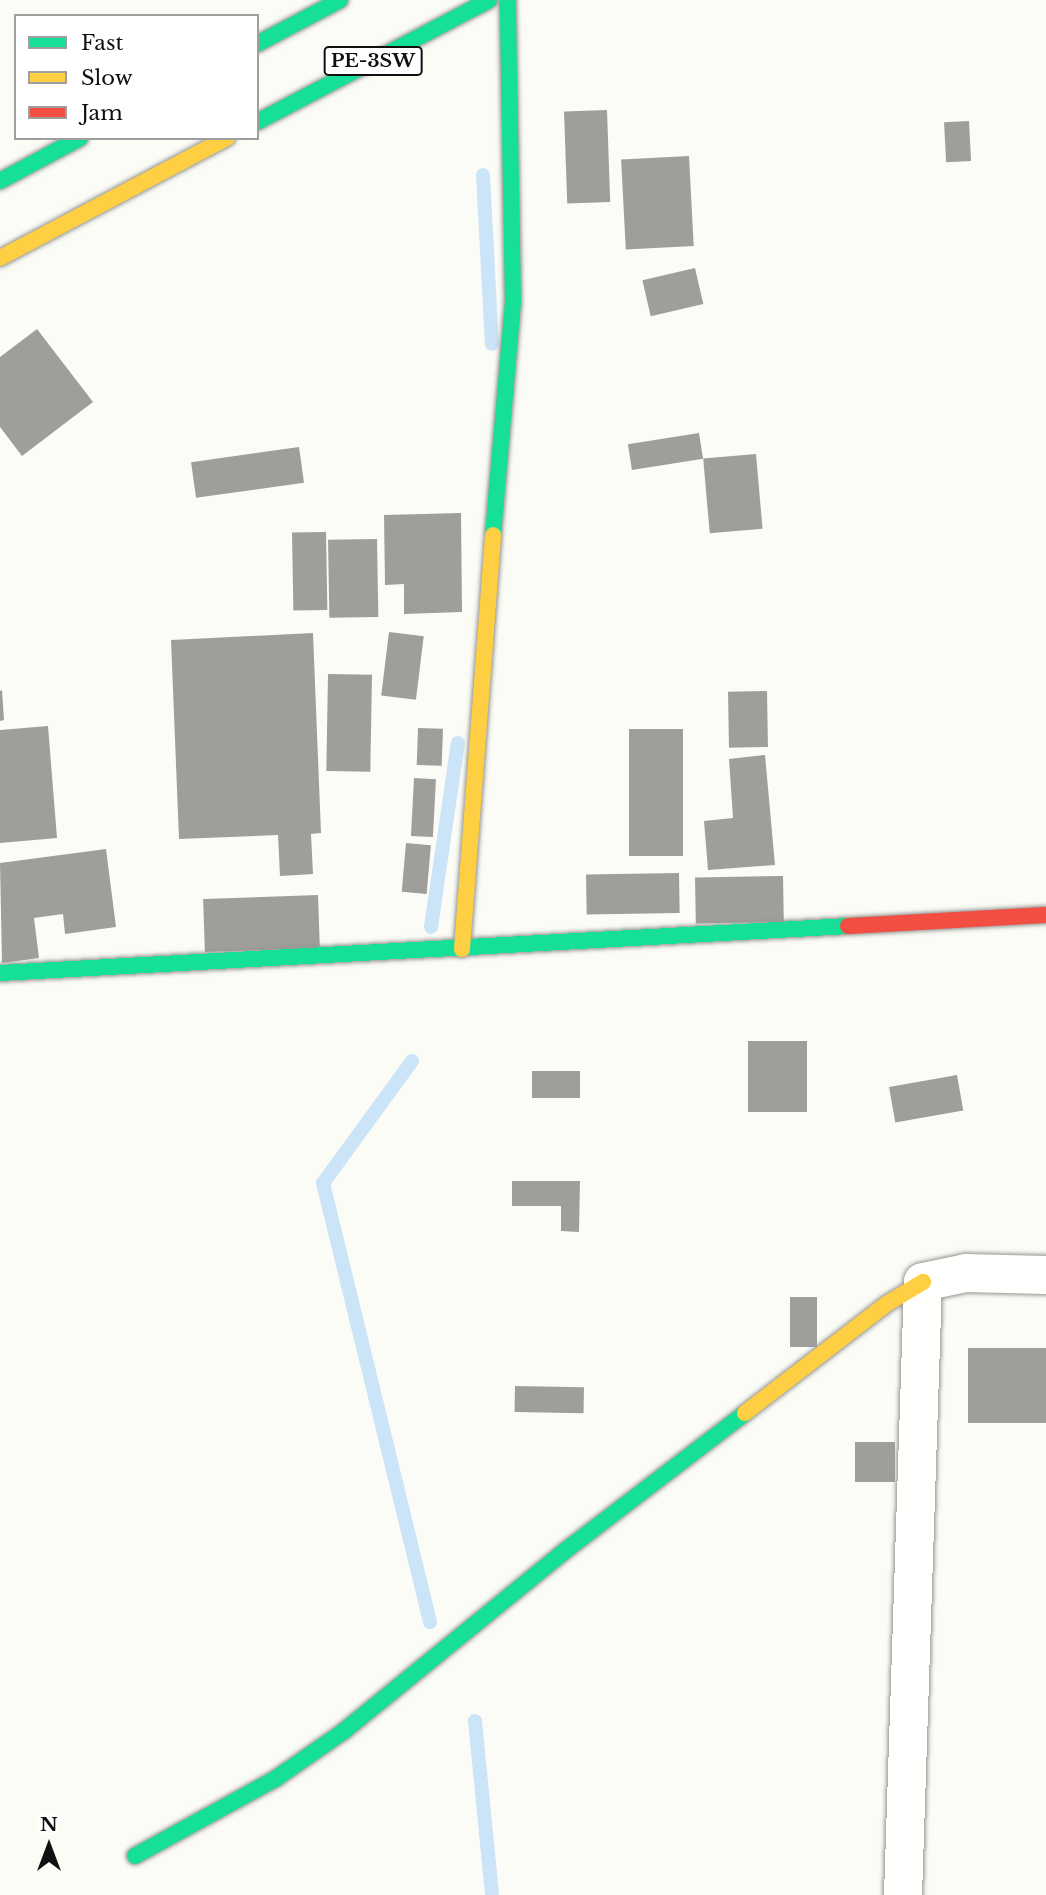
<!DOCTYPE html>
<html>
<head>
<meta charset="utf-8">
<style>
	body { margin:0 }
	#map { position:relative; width:1046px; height:1895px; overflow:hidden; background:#fcfcf7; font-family:"Libre Baskerville",serif }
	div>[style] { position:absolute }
	.stream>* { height:14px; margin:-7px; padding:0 7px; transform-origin:7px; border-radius:7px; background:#cce4f8 }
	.building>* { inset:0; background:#a09e9b; transform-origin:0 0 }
	.roads { filter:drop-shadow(0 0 2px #969694) drop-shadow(0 0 2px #969694) }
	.street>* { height:38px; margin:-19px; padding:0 19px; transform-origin:19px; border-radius:19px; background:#fffffe }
	.fast>* { height:16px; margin:-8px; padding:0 8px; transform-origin:8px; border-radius:8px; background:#16e098 }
	.slow>* { height:16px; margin:-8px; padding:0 8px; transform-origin:8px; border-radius:8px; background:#ffcf43 }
	.jam>* { height:16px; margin:-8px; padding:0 8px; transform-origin:8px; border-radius:8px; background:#f24e42 }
	span { translate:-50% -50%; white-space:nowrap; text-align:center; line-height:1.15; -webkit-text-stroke:7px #fff; paint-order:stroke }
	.shield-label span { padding:2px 5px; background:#fff; border:2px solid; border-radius:5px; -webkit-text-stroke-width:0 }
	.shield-label { font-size:19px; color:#101010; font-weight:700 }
	.legend { position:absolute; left:14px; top:14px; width:245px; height:126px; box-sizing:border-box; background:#fff; border:2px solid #9f9f9f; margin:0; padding:9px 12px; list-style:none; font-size:21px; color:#101010 }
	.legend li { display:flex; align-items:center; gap:14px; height:35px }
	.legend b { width:35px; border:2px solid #9f9f9f }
	.north { position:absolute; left:14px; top:1811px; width:70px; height:70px; -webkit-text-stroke:5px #fff; paint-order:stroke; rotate:0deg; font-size:19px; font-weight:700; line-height:28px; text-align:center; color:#101010 }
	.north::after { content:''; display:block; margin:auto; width:24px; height:32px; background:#101010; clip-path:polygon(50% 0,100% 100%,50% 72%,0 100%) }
</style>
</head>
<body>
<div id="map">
	<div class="stream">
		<div style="left:483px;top:175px;width:169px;rotate:87deg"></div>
		<div style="left:431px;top:927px;width:186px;rotate:-81.7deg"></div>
		<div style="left:412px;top:1061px;width:151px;rotate:126.1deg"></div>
		<div style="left:323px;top:1183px;width:452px;rotate:76.3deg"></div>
		<div style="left:475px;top:1721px;width:175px;rotate:84.4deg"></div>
	</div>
	<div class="building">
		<div style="left:607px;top:110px;width:92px;height:43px;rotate:88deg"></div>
		<div style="left:969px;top:121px;width:40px;height:25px;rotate:87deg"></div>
		<div style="left:689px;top:156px;width:90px;height:68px;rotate:87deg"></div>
		<div style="left:695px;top:268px;width:37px;height:54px;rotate:77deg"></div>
		<div style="clip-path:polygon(37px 329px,93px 402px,22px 456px,0 427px,0 357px)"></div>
		<div style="left:699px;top:433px;width:26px;height:72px;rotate:81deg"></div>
		<div style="left:299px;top:447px;width:36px;height:109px;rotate:82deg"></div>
		<div style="left:756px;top:454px;width:75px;height:53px;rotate:85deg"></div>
		<div style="clip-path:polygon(461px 513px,462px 612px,404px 614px,404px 584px,385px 585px,384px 515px)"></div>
		<div style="left:326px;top:532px;width:78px;height:34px;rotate:89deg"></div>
		<div style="left:377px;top:539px;width:78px;height:49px;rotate:89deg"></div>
		<div style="left:389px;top:632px;width:35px;height:64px;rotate:7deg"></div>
		<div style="clip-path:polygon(313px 633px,321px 833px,311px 834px,313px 874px,280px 876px,278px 835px,179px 839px,171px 640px)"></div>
		<div style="left:328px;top:674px;width:44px;height:97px;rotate:1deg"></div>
		<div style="clip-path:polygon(2px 690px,4px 720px,0 721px,0 691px)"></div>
		<div style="left:767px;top:691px;width:56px;height:39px;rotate:89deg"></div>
		<div style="clip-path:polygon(48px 726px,57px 838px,0 843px,0 730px)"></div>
		<div style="left:418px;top:728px;width:25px;height:37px;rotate:2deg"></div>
		<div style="left:629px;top:729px;width:54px;height:127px"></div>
		<div style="clip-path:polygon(765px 755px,775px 865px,708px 870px,704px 821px,733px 818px,729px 759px)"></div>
		<div style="left:414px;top:778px;width:22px;height:58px;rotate:3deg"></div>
		<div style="left:406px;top:843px;width:25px;height:49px;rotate:5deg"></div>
		<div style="clip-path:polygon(106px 849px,116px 927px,65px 934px,63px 914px,34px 918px,39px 958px,2px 963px,0 863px)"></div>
		<div style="left:679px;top:873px;width:40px;height:93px;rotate:89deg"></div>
		<div style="left:783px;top:876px;width:46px;height:88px;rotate:89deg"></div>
		<div style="left:318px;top:895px;width:53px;height:115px;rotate:88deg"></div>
		<div style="left:748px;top:1041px;width:59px;height:71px"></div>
		<div style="left:532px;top:1071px;width:48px;height:27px"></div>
		<div style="left:957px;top:1075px;width:36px;height:69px;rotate:80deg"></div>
		<div style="clip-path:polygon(512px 1181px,580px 1181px,579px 1232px,561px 1231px,561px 1206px,512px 1206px)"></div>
		<div style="left:790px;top:1297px;width:27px;height:50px"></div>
		<div style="left:1046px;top:1348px;width:75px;height:78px;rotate:90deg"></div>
		<div style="left:515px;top:1386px;width:69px;height:26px;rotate:1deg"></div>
		<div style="left:895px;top:1442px;width:40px;height:40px;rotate:90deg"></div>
	</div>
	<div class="roads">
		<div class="street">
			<div style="left:903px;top:1895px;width:613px;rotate:-88.13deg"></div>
			<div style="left:923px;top:1282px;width:44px;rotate:-11.8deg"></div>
			<div style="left:966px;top:1273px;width:80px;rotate:1.4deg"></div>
		</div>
		<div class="fast">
			<div style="left:257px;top:44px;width:94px;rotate:-27.9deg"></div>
			<div style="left:257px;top:122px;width:262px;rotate:-27.7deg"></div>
			<div style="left:0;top:181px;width:91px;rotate:-28.3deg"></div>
			<div style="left:493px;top:535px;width:235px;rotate:-85.1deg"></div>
			<div style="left:513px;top:301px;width:301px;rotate:-91deg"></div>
			<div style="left:0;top:973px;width:849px;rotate:-3.17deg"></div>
			<div style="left:135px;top:1856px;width:160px;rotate:-28.8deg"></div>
			<div style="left:275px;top:1779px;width:84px;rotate:-34.8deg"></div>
			<div style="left:344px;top:1731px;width:286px;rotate:-39.2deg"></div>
			<div style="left:566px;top:1550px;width:225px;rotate:-37.4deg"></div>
		</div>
		<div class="slow">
			<div style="left:0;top:258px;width:257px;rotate:-27.9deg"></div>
			<div style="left:462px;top:949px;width:415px;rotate:-85.7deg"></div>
			<div style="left:745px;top:1413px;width:180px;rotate:-37.6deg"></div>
			<div style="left:888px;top:1303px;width:41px;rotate:-31deg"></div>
		</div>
		<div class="jam">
			<div style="left:848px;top:926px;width:198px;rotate:-3.2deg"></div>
		</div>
	</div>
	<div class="shield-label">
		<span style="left:373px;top:61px">PE-3SW</span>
	</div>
	<ul class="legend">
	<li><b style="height:9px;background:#16e098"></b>Fast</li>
	<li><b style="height:9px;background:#ffcf43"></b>Slow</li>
	<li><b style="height:9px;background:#f24e42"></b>Jam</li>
	</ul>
	<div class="north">N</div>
</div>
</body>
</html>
